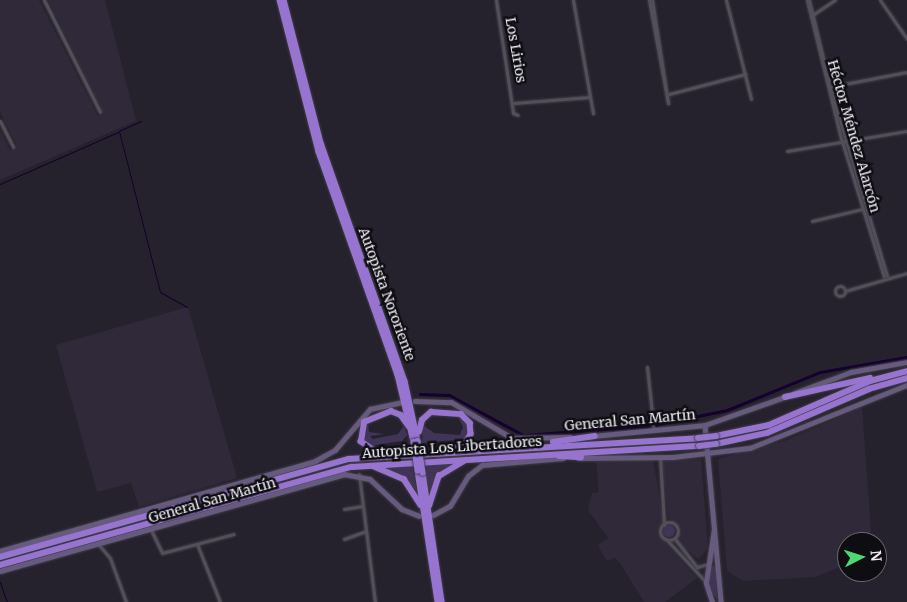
<!DOCTYPE html>
<html>
<head>
<meta charset="utf-8">
<style>
	body { margin:0 }
	#map { position:relative; width:907px; height:602px; overflow:hidden; background:#26222d; font-family:Merriweather,serif }
	div>[style] { position:absolute }
	.built>* { inset:0; background:#2f2939 }
	.green>* { inset:0; background:#413459 }
	.round { border-radius:50% }
	.stream>* { height:1px; margin:-0.5px; padding:0 0.5px; transform-origin:0.5px; border-radius:0.5px; background:#15002f }
	.canal>* { height:3px; margin:-1.5px; padding:0 1.5px; transform-origin:1.5px; border-radius:1.5px; background:#15002f }
	.roads { filter:drop-shadow(0 0 1px #403e46) drop-shadow(0 0 1px #403e46) }
	.street>* { height:3px; margin:-1.5px; padding:0 1.5px; transform-origin:1.5px; border-radius:1.5px; background:#524f5b }
	.street>.ring { margin:-1.5px; padding:0; box-sizing:content-box; background:none; border:3px solid #524f5b; border-radius:50% }
	.secondary>* { height:4.5px; margin:-2.25px; padding:0 2.25px; transform-origin:2.25px; border-radius:2.25px; background:#665a7e }
	.highway>* { height:5.5px; margin:-2.75px; padding:0 2.75px; transform-origin:2.75px; border-radius:2.75px; background:#9674cf }
	.bridges { filter:drop-shadow(0 0 1px #403e46) drop-shadow(0 0 1px #403e46) }
	.highway-bridge>* { height:5.5px; margin:-2.75px; padding:0 2.75px; transform-origin:2.75px; border-radius:2.75px; background:#9674cf }
	span { translate:-50% -50%; white-space:nowrap; text-align:center; line-height:1.15; -webkit-text-stroke:5px #0e0d11; paint-order:stroke }
	.street-label { font-size:14px; color:#efedf4 }
	.north { position:absolute; left:837px; top:532px; width:50px; height:50px; box-sizing:border-box; background:#0e0d11; border:1px solid #68676c; border-radius:50%; rotate:85deg; font-size:14px; font-weight:700; line-height:20px; text-align:center; color:#efedf4 }
	.north::after { content:''; display:block; margin:auto; width:18px; height:22px; background:#4ed675; clip-path:polygon(50% 0,100% 100%,50% 72%,0 100%) }
</style>
</head>
<body>
<div id="map">
	<div class="built">
		<div style="clip-path:polygon(0 0,39px 0,98px 116px,103px 113px,48px 0,105px 0,136px 121px,0 180px,0 130px,10px 150px,17px 146px,0 112px)"></div>
		<div style="clip-path:polygon(188px 307px,237px 478px,139px 507px,131px 483px,97px 492px,56px 345px)"></div>
		<div style="clip-path:polygon(862px 407px,871px 531px,864px 542px,847px 542px,847px 564px,815px 577px,743px 581px,733px 575px,727px 570px,718px 459px,787px 440px)"></div>
		<div style="clip-path:polygon(653px 459px,663px 518px,660px 536px,697px 578px,665px 602px,644px 602px,620px 563px,615px 558px,607px 561px,598px 545px,608px 538px,588px 510px,592px 493px,599px 492px,596px 462px)"></div>
		<div style="clip-path:polygon(701px 459px,708px 549px,698px 559px,678px 542px,680px 528px,668px 518px,662px 460px)"></div>
	</div>
	<div class="green">
		<div style="clip-path:polygon(458px 417px,468px 425px,465px 439px,422px 443px,423px 425px,434px 433px,460px 435px,463px 427px)"></div>
		<div style="clip-path:polygon(368px 423px,369px 432px,384px 434px,370px 436px,373px 439px,398px 434px,404px 426px,407px 435px,402px 441px,369px 446px,364px 443px)"></div>
		<div style="clip-path:polygon(462px 461px,439px 473px,428px 496px,424px 463px)"></div>
		<div style="clip-path:polygon(412px 465px,417px 491px,402px 475px,379px 466px)"></div>
		<div class="round" style="left:663px;top:525px;width:12px;height:12px"></div>
		<div style="clip-path:polygon(713px 566px,716px 567px,717px 599px,708px 587px,709px 568px)"></div>
	</div>
	<div class="stream">
		<div style="left:141px;top:121px;width:24px;rotate:156deg"></div>
		<div style="left:119px;top:131px;width:166px;rotate:75.7deg"></div>
		<div style="left:160px;top:292px;width:31px;rotate:29deg"></div>
		<div style="left:0;top:184px;width:129px;rotate:-23.8deg"></div>
		<div style="left:0;top:582px;width:21px;rotate:71deg"></div>
	</div>
	<div class="canal">
		<div style="left:420px;top:394px;width:29px;rotate:2deg"></div>
		<div style="left:449px;top:395px;width:84px;rotate:28.4deg"></div>
		<div style="left:523px;top:435px;width:125px;rotate:-4.1deg"></div>
		<div style="left:648px;top:426px;width:81px;rotate:-11.4deg"></div>
		<div style="left:727px;top:410px;width:100px;rotate:-22.2deg"></div>
		<div style="left:820px;top:372px;width:88px;rotate:-9.8deg"></div>
	</div>
	<div class="roads">
		<div class="street">
			<div style="left:44px;top:0;width:125px;rotate:63.4deg"></div>
			<div style="left:496px;top:0;width:114px;rotate:81.4deg"></div>
			<div style="left:513px;top:113px;width:5px;rotate:22deg"></div>
			<div style="left:573px;top:0;width:115px;rotate:80deg"></div>
			<div style="left:649px;top:0;width:105px;rotate:79.5deg"></div>
			<div style="left:668px;top:103px;width:104px;rotate:-98.8deg"></div>
			<div style="left:726px;top:0;width:102px;rotate:75.8deg"></div>
			<div style="left:807px;top:0;width:142px;rotate:76.2deg"></div>
			<div style="left:841px;top:138px;width:145px;rotate:72.8deg"></div>
			<div style="left:809px;top:0;width:89px;rotate:76.4deg"></div>
			<div style="left:830px;top:87px;width:197px;rotate:73.2deg"></div>
			<div style="left:880px;top:0;width:47px;rotate:55.3deg"></div>
			<div style="left:811px;top:16px;width:29px;rotate:-34deg"></div>
			<div style="left:829px;top:87px;width:79px;rotate:-10.9deg"></div>
			<div style="left:669px;top:94px;width:79px;rotate:-14.7deg"></div>
			<div style="left:514px;top:103px;width:76px;rotate:-4.5deg"></div>
			<div style="left:0;top:121px;width:29px;rotate:63deg"></div>
			<div style="left:787px;top:151px;width:122px;rotate:-9.5deg"></div>
			<div style="left:812px;top:221px;width:51px;rotate:-13.5deg"></div>
			<div class="ring" style="left:835px;top:286px;width:7px;height:7px"></div>
			<div style="left:845px;top:291px;width:65px;rotate:-16.2deg"></div>
			<div style="left:647px;top:367px;width:64px;rotate:83.8deg"></div>
			<div style="left:660px;top:457px;width:68px;rotate:86.6deg"></div>
			<div style="left:359px;top:474px;width:129px;rotate:82.9deg"></div>
			<div style="left:344px;top:509px;width:19px;rotate:-9deg"></div>
			<div class="ring" style="left:660px;top:522px;width:15px;height:15px"></div>
			<div style="left:151px;top:530px;width:25px;rotate:64deg"></div>
			<div style="left:162px;top:553px;width:74px;rotate:-14.8deg"></div>
			<div style="left:344px;top:539px;width:23px;rotate:-20deg"></div>
			<div style="left:666px;top:539px;width:59px;rotate:47.1deg"></div>
			<div style="left:675px;top:539px;width:36px;rotate:52deg"></div>
			<div style="left:697px;top:567px;width:11px;rotate:-15deg"></div>
			<div style="left:197px;top:544px;width:62px;rotate:68.4deg"></div>
			<div style="left:99px;top:545px;width:17px;rotate:50deg"></div>
			<div style="left:110px;top:558px;width:47px;rotate:70deg"></div>
		</div>
		<div class="secondary">
			<div style="left:794px;top:393px;width:61px;rotate:-20.2deg"></div>
			<div style="left:851px;top:372px;width:57px;rotate:-10.1deg"></div>
			<div style="left:415px;top:401px;width:36px;rotate:2deg"></div>
			<div style="left:451px;top:402px;width:71px;rotate:30.5deg"></div>
			<div style="left:512px;top:438px;width:58px;rotate:-1deg"></div>
			<div style="left:705px;top:425px;width:178px;rotate:84.8deg"></div>
			<div style="left:593px;top:436px;width:113px;rotate:-5.6deg"></div>
			<div style="left:705px;top:425px;width:87px;rotate:-19.5deg"></div>
			<div style="left:578px;top:458px;width:95px;rotate:-0.6deg"></div>
			<div style="left:673px;top:457px;width:78px;rotate:-6.7deg"></div>
			<div style="left:750px;top:448px;width:169px;rotate:-21.9deg"></div>
			<div style="left:433px;top:515px;width:19px;rotate:-28deg"></div>
			<div style="left:450px;top:506px;width:35px;rotate:-59deg"></div>
			<div style="left:468px;top:476px;width:18px;rotate:-38deg"></div>
			<div style="left:482px;top:465px;width:81px;rotate:-4.9deg"></div>
			<div style="left:0;top:551px;width:328px;rotate:-15.9deg"></div>
			<div style="left:315px;top:461px;width:23px;rotate:-29deg"></div>
			<div style="left:335px;top:450px;width:54px;rotate:-49.5deg"></div>
			<div style="left:370px;top:409px;width:33px;rotate:-12deg"></div>
			<div style="left:0;top:571px;width:357px;rotate:-15.7deg"></div>
			<div style="left:344px;top:474px;width:26px;rotate:11deg"></div>
			<div style="left:370px;top:479px;width:44px;rotate:43.2deg"></div>
			<div style="left:402px;top:509px;width:18px;rotate:22deg"></div>
			<div style="left:712px;top:602px;width:20px;rotate:-108deg"></div>
			<div style="left:706px;top:583px;width:55px;rotate:-81.6deg"></div>
		</div>
		<div class="highway">
			<div style="left:280px;top:0;width:157px;rotate:75.6deg"></div>
			<div style="left:319px;top:152px;width:237px;rotate:70.5deg"></div>
			<div style="left:398px;top:375px;width:69px;rotate:76.6deg"></div>
			<div style="left:284px;top:0;width:148px;rotate:75.5deg"></div>
			<div style="left:321px;top:143px;width:252px;rotate:70.6deg"></div>
			<div style="left:405px;top:381px;width:61px;rotate:77.8deg"></div>
			<div style="left:785px;top:397px;width:87px;rotate:-12.6deg"></div>
			<div style="left:419px;top:432px;width:12px;rotate:-76deg"></div>
			<div style="left:422px;top:420px;width:12px;rotate:-42deg"></div>
			<div style="left:431px;top:412px;width:30px;rotate:4deg"></div>
			<div style="left:461px;top:414px;width:13px;rotate:45deg"></div>
			<div style="left:470px;top:423px;width:11px;rotate:85deg"></div>
			<div style="left:471px;top:434px;width:10px;rotate:119deg"></div>
			<div style="left:466px;top:443px;width:14px;rotate:155deg"></div>
			<div style="left:716px;top:436px;width:54px;rotate:-11.7deg"></div>
			<div style="left:769px;top:425px;width:110px;rotate:-23.5deg"></div>
			<div style="left:870px;top:381px;width:38px;rotate:-15deg"></div>
			<div style="left:553px;top:442px;width:42px;rotate:-8.1deg"></div>
			<div style="left:716px;top:444px;width:52px;rotate:-12.2deg"></div>
			<div style="left:767px;top:433px;width:111px;rotate:-23.3deg"></div>
			<div style="left:869px;top:389px;width:40px;rotate:-16deg"></div>
			<div style="left:379px;top:454px;width:22px;rotate:-146deg"></div>
			<div style="left:361px;top:442px;width:20px;rotate:-81deg"></div>
			<div style="left:364px;top:422px;width:29px;rotate:-22deg"></div>
			<div style="left:391px;top:411px;width:11px;rotate:22deg"></div>
			<div style="left:401px;top:415px;width:14px;rotate:54deg"></div>
			<div style="left:559px;top:456px;width:22px;rotate:3deg"></div>
			<div style="left:373px;top:466px;width:34px;rotate:23deg"></div>
			<div style="left:404px;top:479px;width:31px;rotate:57deg"></div>
			<div style="left:418px;top:471px;width:133px;rotate:81.3deg"></div>
			<div style="left:423px;top:473px;width:130px;rotate:81.6deg"></div>
			<div style="left:429px;top:506px;width:32px;rotate:-72deg"></div>
			<div style="left:439px;top:476px;width:31px;rotate:-31deg"></div>
			<div style="left:0;top:557px;width:362px;rotate:-15.7deg"></div>
			<div style="left:349px;top:459px;width:350px;rotate:-3.4deg"></div>
			<div style="left:0;top:565px;width:365px;rotate:-15.6deg"></div>
			<div style="left:352px;top:467px;width:348px;rotate:-3.5deg"></div>
		</div>
	</div>
	<div class="bridges">
		<div class="highway-bridge">
			<div style="left:698px;top:438px;width:18px;rotate:-6deg"></div>
			<div style="left:418px;top:441px;width:32px;rotate:81deg"></div>
			<div style="left:414px;top:442px;width:29px;rotate:82deg"></div>
			<div style="left:699px;top:446px;width:17px;rotate:-7deg"></div>
		</div>
	</div>
	<div class="street-label">
		<span style="left:516px;top:50px;rotate:80deg">Los Lirios</span>
		<span style="left:854px;top:136px;rotate:74deg">Héctor Méndez Alarcón</span>
		<span style="left:387px;top:294px;rotate:70deg">Autopista Nororiente</span>
		<span style="left:630px;top:420px;rotate:-5deg">General San Martín</span>
		<span style="left:452px;top:447px;rotate:-4deg">Autopista Los Libertadores</span>
		<span style="left:212px;top:500px;rotate:-16deg">General San Martín</span>
	</div>
	<div class="north">N</div>
</div>
</body>
</html>
